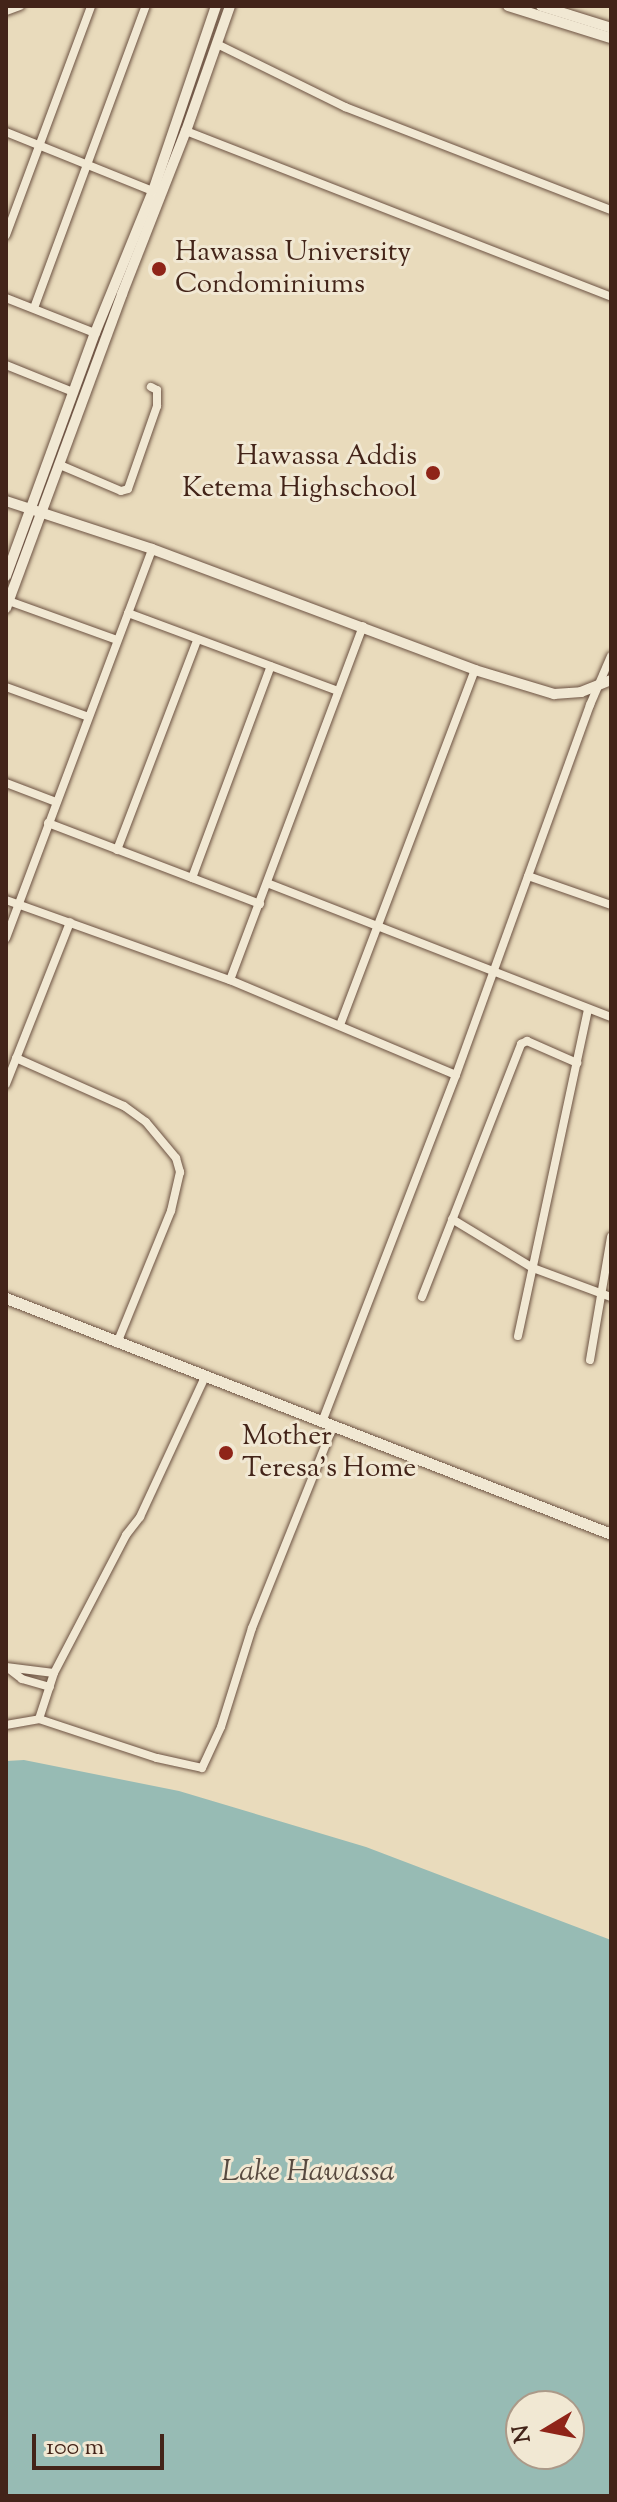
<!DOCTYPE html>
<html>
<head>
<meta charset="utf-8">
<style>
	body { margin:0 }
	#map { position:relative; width:617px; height:2502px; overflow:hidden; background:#e9dbbc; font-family:"Sorts Mill Goudy",serif }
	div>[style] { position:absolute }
	.water>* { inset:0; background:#97bbb4 }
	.roads { filter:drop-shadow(0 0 2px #6c5242) drop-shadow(0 0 2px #6c5242) }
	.minor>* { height:8px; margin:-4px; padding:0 4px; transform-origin:4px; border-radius:4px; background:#f1e8d3 }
	.tertiary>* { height:10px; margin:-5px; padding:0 5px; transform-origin:5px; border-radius:5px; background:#f1e8d3 }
	.secondary>* { height:11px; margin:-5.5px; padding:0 5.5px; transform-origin:5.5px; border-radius:5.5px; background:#f1e8d3 }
	.dots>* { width:22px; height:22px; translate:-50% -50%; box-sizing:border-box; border:4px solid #f1e8d3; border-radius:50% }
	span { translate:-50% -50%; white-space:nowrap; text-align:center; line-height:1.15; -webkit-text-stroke:6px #f1e8d3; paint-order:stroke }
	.poi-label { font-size:28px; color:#432419 }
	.left { translate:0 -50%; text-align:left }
	.right { translate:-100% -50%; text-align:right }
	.water-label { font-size:30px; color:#584a40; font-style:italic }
	.frame { position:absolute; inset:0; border:8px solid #432419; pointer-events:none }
	.north { position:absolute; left:505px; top:2390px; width:80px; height:80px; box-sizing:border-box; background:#f1e8d3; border:2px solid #ab9a89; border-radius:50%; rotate:260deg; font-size:22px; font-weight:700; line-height:32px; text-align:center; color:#432419 }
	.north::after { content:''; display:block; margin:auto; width:28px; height:36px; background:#8f2418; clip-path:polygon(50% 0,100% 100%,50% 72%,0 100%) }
	.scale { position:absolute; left:32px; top:2434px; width:132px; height:36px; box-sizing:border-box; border:4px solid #432419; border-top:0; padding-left:10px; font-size:24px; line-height:28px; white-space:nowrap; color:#432419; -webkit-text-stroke:6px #f1e8d3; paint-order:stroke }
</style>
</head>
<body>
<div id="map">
	<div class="water">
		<div style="clip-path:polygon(evenodd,24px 1760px,179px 1791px,366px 1847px,611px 1940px,611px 2496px,6px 2496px,6px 1761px,24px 1760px,521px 2406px,569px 2406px,569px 2454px,521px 2454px,521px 2406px)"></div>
	</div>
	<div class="roads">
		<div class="minor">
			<div style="left:6px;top:11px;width:15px;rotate:-20deg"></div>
			<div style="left:217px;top:44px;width:143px;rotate:26.2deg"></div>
			<div style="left:345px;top:107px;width:285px;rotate:21.2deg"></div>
			<div style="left:186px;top:131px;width:456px;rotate:21.3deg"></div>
			<div style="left:6px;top:132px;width:158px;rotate:21.9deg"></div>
			<div style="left:6px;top:235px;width:244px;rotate:-69.6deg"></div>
			<div style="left:6px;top:298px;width:96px;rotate:21.5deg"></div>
			<div style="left:34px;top:308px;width:322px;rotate:-69.7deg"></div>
			<div style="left:6px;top:365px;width:72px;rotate:21.9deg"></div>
			<div style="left:60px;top:465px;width:66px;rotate:23.1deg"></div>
			<div style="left:121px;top:491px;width:7px;rotate:-16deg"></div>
			<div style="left:128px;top:489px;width:88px;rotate:-70.7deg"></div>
			<div style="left:157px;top:406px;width:16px;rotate:-90deg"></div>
			<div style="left:157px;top:390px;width:7px;rotate:-153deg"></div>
			<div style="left:6px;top:600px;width:118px;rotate:19.8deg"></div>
			<div style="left:128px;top:613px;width:224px;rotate:20.4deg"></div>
			<div style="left:6px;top:687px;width:85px;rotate:19.9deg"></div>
			<div style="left:6px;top:783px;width:53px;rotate:20.8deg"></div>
			<div style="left:48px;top:823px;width:227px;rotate:20.9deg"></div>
			<div style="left:117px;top:850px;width:225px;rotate:-69.1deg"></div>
			<div style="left:528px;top:876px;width:88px;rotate:19.3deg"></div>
			<div style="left:192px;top:878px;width:226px;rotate:-69.6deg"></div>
			<div style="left:267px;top:883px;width:369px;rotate:21.3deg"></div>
			<div style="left:6px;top:900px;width:238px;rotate:19.7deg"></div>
			<div style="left:230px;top:980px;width:245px;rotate:22.8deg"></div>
			<div style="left:6px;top:938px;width:415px;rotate:-69.4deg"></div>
			<div style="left:230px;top:980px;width:378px;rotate:-69.4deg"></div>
			<div style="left:340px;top:1025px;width:380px;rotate:-69.2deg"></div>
			<div style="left:16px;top:1058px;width:118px;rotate:24deg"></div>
			<div style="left:124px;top:1106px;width:27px;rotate:36deg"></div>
			<div style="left:146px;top:1122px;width:47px;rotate:50.2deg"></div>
			<div style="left:176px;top:1158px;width:15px;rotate:74deg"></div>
			<div style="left:180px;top:1172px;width:40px;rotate:103deg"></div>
			<div style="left:171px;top:1211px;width:143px;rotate:112.2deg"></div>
			<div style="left:6px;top:1084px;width:174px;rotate:-68.4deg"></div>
			<div style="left:452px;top:1219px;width:95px;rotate:31.2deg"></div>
			<div style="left:533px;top:1268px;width:83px;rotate:20.4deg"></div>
			<div style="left:422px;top:1297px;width:272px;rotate:-68.6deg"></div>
			<div style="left:521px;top:1044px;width:7px;rotate:-27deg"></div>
			<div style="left:527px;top:1041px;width:55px;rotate:23.7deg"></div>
			<div style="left:518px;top:1336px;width:334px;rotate:-77.9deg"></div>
			<div style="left:590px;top:1360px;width:125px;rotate:-80.3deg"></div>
			<div style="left:322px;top:1422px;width:372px;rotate:-68.9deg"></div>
			<div style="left:456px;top:1075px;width:394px;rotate:-70.1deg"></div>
			<div style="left:590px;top:705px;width:53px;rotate:-66.8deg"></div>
			<div style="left:6px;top:1667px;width:48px;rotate:7.1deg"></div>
			<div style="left:8px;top:1668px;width:18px;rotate:38deg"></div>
			<div style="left:22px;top:1679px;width:29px;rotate:16deg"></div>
			<div style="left:39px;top:1719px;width:48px;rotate:-71.9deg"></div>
			<div style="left:54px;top:1673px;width:156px;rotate:-62.4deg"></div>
			<div style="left:126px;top:1535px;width:23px;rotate:-52deg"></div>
			<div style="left:140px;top:1517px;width:154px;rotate:-65.1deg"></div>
			<div style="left:6px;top:1725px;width:34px;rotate:-10deg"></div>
			<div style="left:39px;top:1719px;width:124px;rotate:18.3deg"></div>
			<div style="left:157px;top:1758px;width:46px;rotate:12.5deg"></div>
			<div style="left:202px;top:1768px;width:45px;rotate:-65.1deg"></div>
			<div style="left:221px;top:1727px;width:104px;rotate:-72.6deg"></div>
			<div style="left:252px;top:1628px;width:217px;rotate:-68.1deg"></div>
		</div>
		<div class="tertiary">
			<div style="left:508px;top:6px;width:108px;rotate:17.3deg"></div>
			<div style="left:541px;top:6px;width:73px;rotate:17.4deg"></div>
			<div style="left:6px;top:501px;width:154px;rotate:18.2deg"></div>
			<div style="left:152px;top:549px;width:345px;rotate:20.5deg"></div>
			<div style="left:475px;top:670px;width:83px;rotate:16.9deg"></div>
			<div style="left:554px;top:694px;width:27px;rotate:-4deg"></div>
			<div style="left:581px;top:692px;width:32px;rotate:-22deg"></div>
			<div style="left:6px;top:576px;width:259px;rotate:-69.9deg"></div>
			<div style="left:95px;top:333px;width:153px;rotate:-67.8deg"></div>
			<div style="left:153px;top:191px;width:195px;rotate:-71.2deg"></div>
			<div style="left:6px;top:608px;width:335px;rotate:-69.7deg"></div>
			<div style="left:122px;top:294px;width:175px;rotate:-68.6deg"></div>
			<div style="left:186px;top:131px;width:133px;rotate:-70.6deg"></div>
		</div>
		<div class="secondary">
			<div style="left:6px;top:1298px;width:649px;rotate:21.31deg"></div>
		</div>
	</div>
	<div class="dots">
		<div style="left:159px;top:269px;background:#8f2418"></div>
		<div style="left:433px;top:473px;background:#8f2418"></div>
		<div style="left:226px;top:1453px;background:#8f2418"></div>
	</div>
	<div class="poi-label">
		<span class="left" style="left:175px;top:269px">Hawassa University<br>Condominiums</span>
		<span class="right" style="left:417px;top:473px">Hawassa Addis<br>Ketema Highschool</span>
		<span class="left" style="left:242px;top:1453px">Mother<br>Teresa's Home</span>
	</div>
	<div class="water-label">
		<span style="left:308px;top:2173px">Lake Hawassa</span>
	</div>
	<div class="frame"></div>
	<div class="north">N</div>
	<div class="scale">100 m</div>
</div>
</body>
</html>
